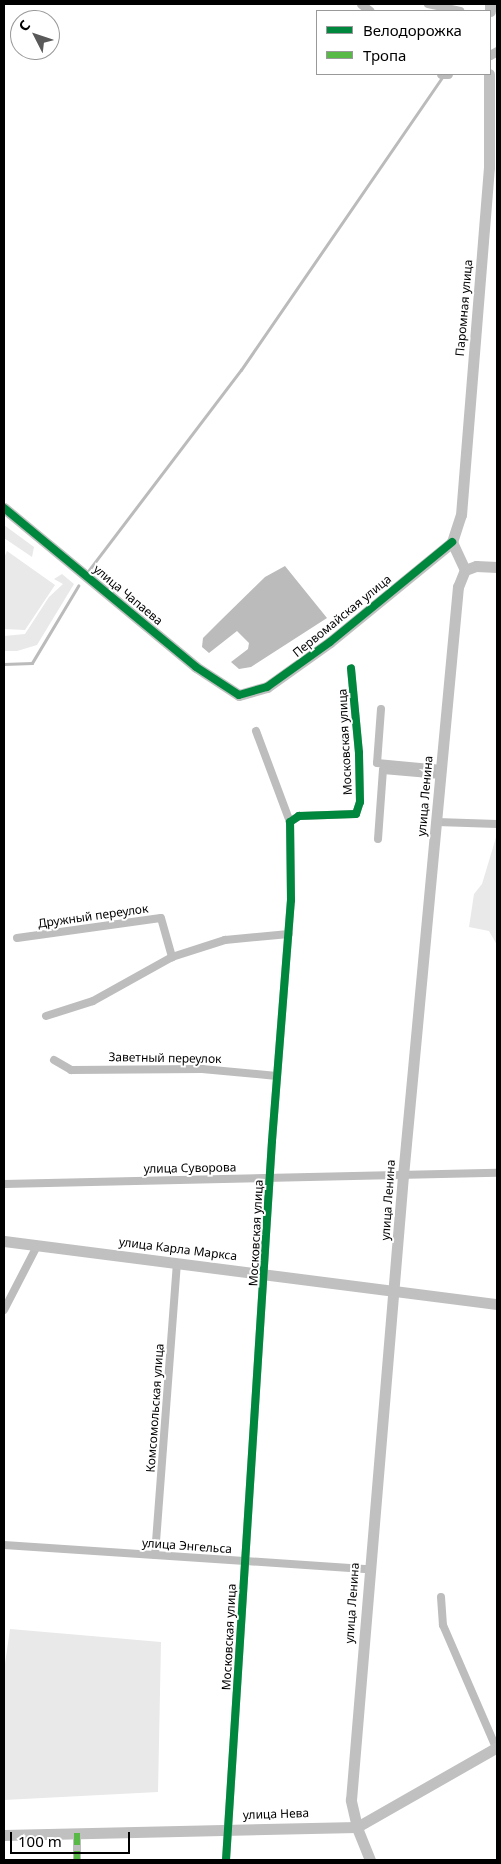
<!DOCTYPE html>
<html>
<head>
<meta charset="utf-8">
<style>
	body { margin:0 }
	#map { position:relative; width:501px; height:1864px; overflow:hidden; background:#fff; font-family:"Noto Sans",sans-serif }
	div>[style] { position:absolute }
	.green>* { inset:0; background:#e9e9e9 }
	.water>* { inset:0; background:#bbb }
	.stream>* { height:2.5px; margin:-1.25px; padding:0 1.25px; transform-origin:1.25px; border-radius:1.25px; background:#bbb }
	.canal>* { height:9px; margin:-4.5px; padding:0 4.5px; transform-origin:4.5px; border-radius:4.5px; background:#bbb }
	.street>* { height:8px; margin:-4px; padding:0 4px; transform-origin:4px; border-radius:4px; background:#bdbdbd }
	.secondary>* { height:11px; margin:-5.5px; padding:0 5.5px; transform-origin:5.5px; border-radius:5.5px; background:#c0c0c0 }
	.quiet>* { height:6px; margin-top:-3px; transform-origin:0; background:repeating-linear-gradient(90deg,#58b947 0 12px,transparent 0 18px) }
	.cycleway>* { height:8px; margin:-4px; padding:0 4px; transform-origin:4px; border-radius:4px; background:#00873e }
	span { translate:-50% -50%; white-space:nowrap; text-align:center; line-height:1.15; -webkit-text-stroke:4px #fff; paint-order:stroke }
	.street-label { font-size:12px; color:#000 }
	.frame { position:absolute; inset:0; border:5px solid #000; pointer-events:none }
	.legend { position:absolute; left:316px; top:10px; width:175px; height:65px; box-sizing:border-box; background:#fff; border:1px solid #999; margin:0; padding:6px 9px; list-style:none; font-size:15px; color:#000 }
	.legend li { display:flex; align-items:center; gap:10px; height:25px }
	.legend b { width:25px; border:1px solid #999 }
	.north { position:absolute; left:10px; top:10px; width:50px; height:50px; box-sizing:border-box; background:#fff; border:1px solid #999; border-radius:50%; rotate:311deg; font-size:14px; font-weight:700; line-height:20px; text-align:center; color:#000 }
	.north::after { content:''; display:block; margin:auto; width:18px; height:22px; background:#595959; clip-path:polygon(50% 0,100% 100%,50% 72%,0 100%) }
	.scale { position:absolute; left:10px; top:1832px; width:120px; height:22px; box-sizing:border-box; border:2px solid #000; border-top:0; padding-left:6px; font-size:15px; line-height:18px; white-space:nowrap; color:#000; -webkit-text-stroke:4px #fff; paint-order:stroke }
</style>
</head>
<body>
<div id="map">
	<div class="green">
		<div style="clip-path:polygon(4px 525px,34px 547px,32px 557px,4px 538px)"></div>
		<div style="clip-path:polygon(7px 551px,55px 585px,25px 630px,4px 629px,4px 558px)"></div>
		<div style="clip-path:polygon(62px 574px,74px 584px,37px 645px,17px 651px,4px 651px,4px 636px,25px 634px,49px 597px,63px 584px,54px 579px)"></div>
		<div style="clip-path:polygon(497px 834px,497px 945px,489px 931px,469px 927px,474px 894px,482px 884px)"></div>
		<div style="clip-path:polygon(10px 1629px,161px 1642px,158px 1792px,4px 1800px,4px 1671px)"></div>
	</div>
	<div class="water">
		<div style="clip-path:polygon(285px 566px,327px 618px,251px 667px,239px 669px,231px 662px,248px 649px,249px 643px,237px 631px,209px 653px,202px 647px,203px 638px,220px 621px,265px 577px)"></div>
	</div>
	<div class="stream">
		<div style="left:89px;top:570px;width:251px;rotate:-52.8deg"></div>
		<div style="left:241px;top:370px;width:357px;rotate:-55.5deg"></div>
		<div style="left:4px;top:664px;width:28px;rotate:-2deg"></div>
		<div style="left:32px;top:663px;width:90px;rotate:-59.1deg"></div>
	</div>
	<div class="canal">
		<div style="left:361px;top:4px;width:11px;rotate:38deg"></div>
		<div style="left:490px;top:55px;width:8px;rotate:-30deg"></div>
		<div style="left:441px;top:74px;width:7px"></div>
	</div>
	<div class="street">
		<div style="left:428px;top:4px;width:33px;rotate:12deg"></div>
		<div style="left:381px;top:709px;width:54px;rotate:94.2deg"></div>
		<div style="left:377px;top:763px;width:65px;rotate:5.3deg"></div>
		<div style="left:256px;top:731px;width:97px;rotate:69.5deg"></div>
		<div style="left:437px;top:822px;width:60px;rotate:1.9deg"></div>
		<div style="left:378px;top:839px;width:69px;rotate:-85.9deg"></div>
		<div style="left:383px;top:770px;width:58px;rotate:4.9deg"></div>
		<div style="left:17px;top:938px;width:145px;rotate:-7.9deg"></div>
		<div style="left:161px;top:918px;width:41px;rotate:74.2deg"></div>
		<div style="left:46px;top:1016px;width:49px;rotate:-17.7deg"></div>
		<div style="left:93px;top:1001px;width:90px;rotate:-29.1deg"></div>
		<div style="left:172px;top:957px;width:56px;rotate:-17.8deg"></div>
		<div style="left:225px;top:940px;width:64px;rotate:-5.4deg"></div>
		<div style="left:54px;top:1060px;width:20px;rotate:30deg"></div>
		<div style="left:71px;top:1070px;width:131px;rotate:-0.4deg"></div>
		<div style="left:202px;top:1069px;width:75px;rotate:5.3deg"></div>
		<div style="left:4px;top:1184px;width:493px;rotate:-1.3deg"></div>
		<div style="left:4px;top:1310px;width:72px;rotate:-62.7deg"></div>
		<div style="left:4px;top:1545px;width:365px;rotate:3.8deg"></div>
		<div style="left:155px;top:1555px;width:292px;rotate:-85.7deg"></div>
		<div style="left:441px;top:1597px;width:28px;rotate:86deg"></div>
		<div style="left:443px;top:1625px;width:136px;rotate:66.6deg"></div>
		<div style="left:77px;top:1833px;width:27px;rotate:90deg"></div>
		<div style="left:226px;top:1860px;width:720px;rotate:-86.34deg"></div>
		<div style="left:272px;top:1141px;width:242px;rotate:-85.5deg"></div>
		<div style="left:291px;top:900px;width:78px;rotate:-90.7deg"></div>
		<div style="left:290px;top:822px;width:11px;rotate:-34deg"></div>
		<div style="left:299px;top:816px;width:57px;rotate:-2deg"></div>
		<div style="left:356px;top:814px;width:13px;rotate:-72deg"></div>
		<div style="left:360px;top:802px;width:49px;rotate:-91.2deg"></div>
		<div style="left:359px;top:753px;width:85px;rotate:-95.4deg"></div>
	</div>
	<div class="secondary">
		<div style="left:490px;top:11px;width:7px;rotate:-90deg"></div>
		<div style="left:4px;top:508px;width:249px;rotate:39.6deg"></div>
		<div style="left:196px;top:667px;width:51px;rotate:33.1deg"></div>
		<div style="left:239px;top:695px;width:29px;rotate:-16deg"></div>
		<div style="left:267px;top:687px;width:77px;rotate:-35.5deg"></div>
		<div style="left:330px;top:642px;width:158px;rotate:-39.3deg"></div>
		<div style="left:452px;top:542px;width:28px;rotate:-72deg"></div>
		<div style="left:461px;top:515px;width:349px;rotate:-85.4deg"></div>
		<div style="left:489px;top:167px;width:93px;rotate:-90deg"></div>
		<div style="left:465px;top:570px;width:12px;rotate:-20deg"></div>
		<div style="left:476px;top:566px;width:21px;rotate:3deg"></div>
		<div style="left:4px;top:1241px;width:497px;rotate:7.3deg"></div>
		<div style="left:4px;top:1835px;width:353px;rotate:-1.3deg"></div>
		<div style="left:357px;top:1827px;width:161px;rotate:-29.7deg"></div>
		<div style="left:370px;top:1860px;width:35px;rotate:-112deg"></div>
		<div style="left:357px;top:1827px;width:28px;rotate:-103deg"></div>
		<div style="left:351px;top:1800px;width:626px;rotate:-85.24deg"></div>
		<div style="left:403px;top:1176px;width:592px;rotate:-84.67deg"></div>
		<div style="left:458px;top:587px;width:18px;rotate:-68deg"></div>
		<div style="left:465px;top:570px;width:31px;rotate:-115deg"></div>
	</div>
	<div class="quiet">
		<div style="left:77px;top:1833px;width:27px;rotate:90deg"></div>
	</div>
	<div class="cycleway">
		<div style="left:4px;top:508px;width:249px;rotate:39.6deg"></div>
		<div style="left:196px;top:667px;width:51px;rotate:33.1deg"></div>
		<div style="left:239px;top:695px;width:29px;rotate:-16deg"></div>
		<div style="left:267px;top:687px;width:77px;rotate:-35.5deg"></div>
		<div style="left:330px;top:642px;width:158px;rotate:-39.3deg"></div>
		<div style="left:226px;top:1860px;width:720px;rotate:-86.34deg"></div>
		<div style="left:272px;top:1141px;width:242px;rotate:-85.5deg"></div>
		<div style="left:291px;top:900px;width:78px;rotate:-90.7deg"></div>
		<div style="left:290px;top:822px;width:11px;rotate:-34deg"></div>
		<div style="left:299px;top:816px;width:57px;rotate:-2deg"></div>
		<div style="left:356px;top:814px;width:13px;rotate:-72deg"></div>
		<div style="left:360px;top:802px;width:49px;rotate:-91.2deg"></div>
		<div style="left:359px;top:753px;width:85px;rotate:-95.4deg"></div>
	</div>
	<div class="street-label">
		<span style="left:464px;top:308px;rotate:-85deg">Паромная улица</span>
		<span style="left:128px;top:595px;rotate:40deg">улица Чапаева</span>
		<span style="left:342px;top:616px;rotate:-39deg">Первомайская улица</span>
		<span style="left:345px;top:742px;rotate:-93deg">Московская улица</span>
		<span style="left:425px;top:796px;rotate:-85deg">улица Ленина</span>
		<span style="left:93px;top:916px;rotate:-8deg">Дружный переулок</span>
		<span style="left:165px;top:1058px;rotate:1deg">Заветный переулок</span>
		<span style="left:190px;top:1168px;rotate:-1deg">улица Суворова</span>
		<span style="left:388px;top:1200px;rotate:-86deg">улица Ленина</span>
		<span style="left:256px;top:1233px;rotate:-87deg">Московская улица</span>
		<span style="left:178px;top:1249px;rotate:7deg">улица Карла Маркса</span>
		<span style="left:155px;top:1408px;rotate:-86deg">Комсомольская улица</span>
		<span style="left:187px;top:1546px;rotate:4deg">улица Энгельса</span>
		<span style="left:352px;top:1603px;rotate:-86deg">улица Ленина</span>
		<span style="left:229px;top:1637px;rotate:-87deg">Московская улица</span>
		<span style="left:276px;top:1814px;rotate:-2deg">улица Нева</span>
	</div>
	<div class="frame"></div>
	<ul class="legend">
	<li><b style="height:6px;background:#00873e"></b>Велодорожка</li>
	<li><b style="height:6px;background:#58b947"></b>Тропа</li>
	</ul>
	<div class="north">С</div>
	<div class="scale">100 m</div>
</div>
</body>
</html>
